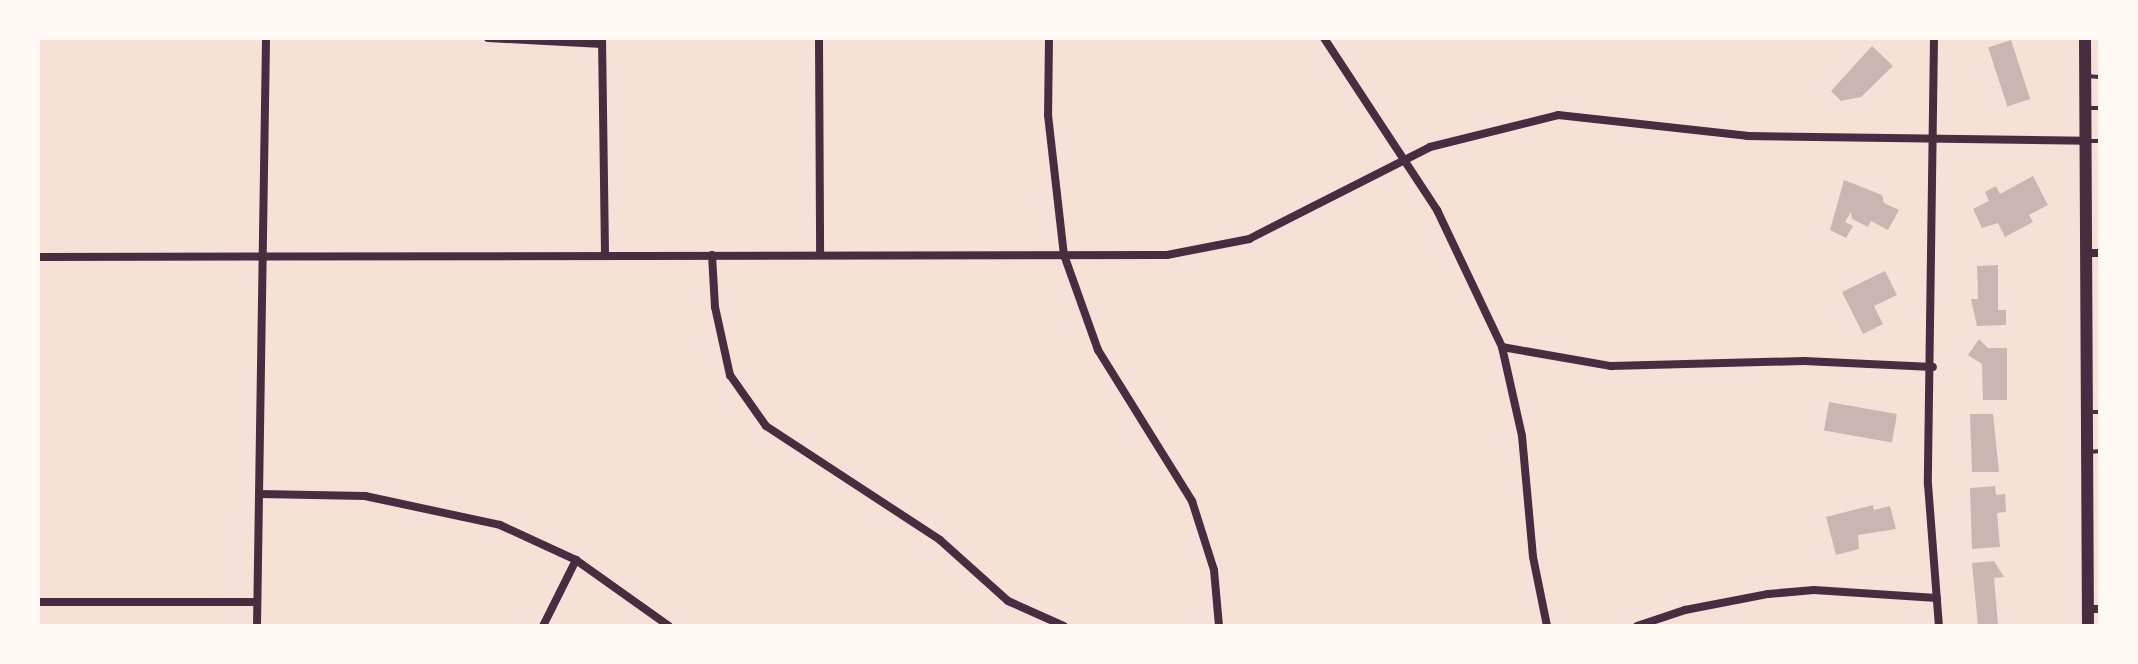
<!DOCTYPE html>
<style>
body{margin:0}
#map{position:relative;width:2138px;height:664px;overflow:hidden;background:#f7e1d7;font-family:Literata,serif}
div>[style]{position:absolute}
.building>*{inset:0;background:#ccb4b1;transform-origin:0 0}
.service>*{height:4px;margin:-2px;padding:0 2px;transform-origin:2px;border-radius:2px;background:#4a2c40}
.minor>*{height:8px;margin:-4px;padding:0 4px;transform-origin:4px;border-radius:4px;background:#4a2c40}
.secondary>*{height:12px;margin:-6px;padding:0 6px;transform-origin:6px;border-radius:6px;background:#4a2c40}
span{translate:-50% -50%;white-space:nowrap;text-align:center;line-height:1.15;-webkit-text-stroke:8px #fffaf5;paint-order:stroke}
.frame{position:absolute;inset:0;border:40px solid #fffaf5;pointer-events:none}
</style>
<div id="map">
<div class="building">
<div style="left:2011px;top:40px;width:62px;height:24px;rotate:72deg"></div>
<div style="clip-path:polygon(1872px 46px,1893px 66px,1861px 97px,1841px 101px,1831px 91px)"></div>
<div style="clip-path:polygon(2033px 176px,2048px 205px,2029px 215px,2033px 222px,2005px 237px,1998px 223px,1982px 228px,1973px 209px,1989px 201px,1985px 192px,1996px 186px,2000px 194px)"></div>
<div style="clip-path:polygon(1844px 180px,1882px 195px,1884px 203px,1899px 210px,1888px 230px,1871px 221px,1868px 227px,1852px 219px,1851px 212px,1845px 222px,1853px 226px,1846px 238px,1830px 230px)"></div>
<div style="clip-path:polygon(1998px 265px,1998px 310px,2006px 310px,2006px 325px,1977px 326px,1971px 299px,1978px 299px,1977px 266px)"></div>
<div style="clip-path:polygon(1885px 271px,1897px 295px,1874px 306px,1883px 324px,1863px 334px,1842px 292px)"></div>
<div style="clip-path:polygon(1979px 339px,1988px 348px,2007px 348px,2007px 400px,1983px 400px,1982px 364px,1968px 355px)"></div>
<div style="left:1829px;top:402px;width:69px;height:29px;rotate:10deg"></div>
<div style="clip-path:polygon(1970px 414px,1993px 414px,1999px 472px,1972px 472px)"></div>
<div style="clip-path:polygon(1995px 486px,1996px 495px,2005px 494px,2006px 512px,1997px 513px,2000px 547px,1972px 549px,1970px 488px)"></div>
<div style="clip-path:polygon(1873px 505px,1874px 510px,1890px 506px,1896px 529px,1858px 535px,1859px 549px,1836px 555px,1826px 517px)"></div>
<div style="clip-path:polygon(1994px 561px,2004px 577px,1994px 578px,1998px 624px,1978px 626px,1972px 563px)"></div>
</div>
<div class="service">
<div style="left:2086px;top:76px;width:14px;rotate:4deg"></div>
<div style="left:2086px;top:108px;width:14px"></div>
<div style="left:2087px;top:141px;width:13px"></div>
<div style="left:2090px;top:412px;width:10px"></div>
<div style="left:2090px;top:452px;width:10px;rotate:-6deg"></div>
</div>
<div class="minor">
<div style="left:488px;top:38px;width:114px;rotate:3deg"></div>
<div style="left:602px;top:38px;width:217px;rotate:89.2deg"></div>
<div style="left:819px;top:38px;width:217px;rotate:89.7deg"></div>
<div style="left:1049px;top:38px;width:77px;rotate:90.7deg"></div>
<div style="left:1048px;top:115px;width:141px;rotate:83.5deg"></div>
<div style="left:1064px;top:255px;width:101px;rotate:70.3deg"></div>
<div style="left:1098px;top:350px;width:178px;rotate:58.1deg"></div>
<div style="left:1192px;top:501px;width:72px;rotate:72.3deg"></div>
<div style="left:1214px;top:570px;width:56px;rotate:84.9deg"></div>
<div style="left:1324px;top:38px;width:206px;rotate:56.7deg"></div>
<div style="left:1437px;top:210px;width:152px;rotate:64.6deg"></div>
<div style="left:1502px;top:347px;width:91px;rotate:77.3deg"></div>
<div style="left:1522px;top:436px;width:121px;rotate:84.8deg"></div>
<div style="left:1533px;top:557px;width:70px;rotate:78.5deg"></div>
<div style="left:1934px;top:38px;width:446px;rotate:90.8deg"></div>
<div style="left:1928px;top:484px;width:142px;rotate:85.6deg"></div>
<div style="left:2086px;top:253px;width:14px"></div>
<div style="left:712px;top:255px;width:52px;rotate:86.7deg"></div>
<div style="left:715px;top:307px;width:70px;rotate:77.6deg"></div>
<div style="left:730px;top:375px;width:62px;rotate:54.8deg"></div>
<div style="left:766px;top:426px;width:208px;rotate:33.2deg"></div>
<div style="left:940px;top:540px;width:91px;rotate:41.9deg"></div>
<div style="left:1008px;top:601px;width:61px;rotate:24.1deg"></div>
<div style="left:38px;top:257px;width:1129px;rotate:-0.1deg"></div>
<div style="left:1167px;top:255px;width:84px;rotate:-11deg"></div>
<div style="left:1249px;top:239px;width:203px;rotate:-26.9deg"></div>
<div style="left:1430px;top:147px;width:132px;rotate:-14deg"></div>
<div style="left:1558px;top:115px;width:190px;rotate:6.3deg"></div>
<div style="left:1747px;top:136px;width:338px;rotate:0.8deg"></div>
<div style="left:1502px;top:347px;width:111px;rotate:9.9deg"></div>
<div style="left:1611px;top:366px;width:193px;rotate:-1.5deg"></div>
<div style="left:1804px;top:361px;width:129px;rotate:2.7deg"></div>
<div style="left:260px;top:494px;width:105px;rotate:1.1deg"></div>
<div style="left:365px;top:496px;width:138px;rotate:12.1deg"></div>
<div style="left:500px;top:525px;width:84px;rotate:24.7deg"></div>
<div style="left:576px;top:560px;width:114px;rotate:35.4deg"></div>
<div style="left:38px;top:602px;width:219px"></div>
<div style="left:2088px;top:609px;width:12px"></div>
<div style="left:257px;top:626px;width:588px;rotate:-89.12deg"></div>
<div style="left:543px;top:626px;width:74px;rotate:-63.4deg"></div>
<div style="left:1637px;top:626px;width:51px;rotate:-18.4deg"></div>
<div style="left:1685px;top:610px;width:85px;rotate:-10.9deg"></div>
<div style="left:1768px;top:594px;width:46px;rotate:-5deg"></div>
<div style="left:1814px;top:590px;width:123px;rotate:3.7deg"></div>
</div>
<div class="secondary">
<div style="left:2085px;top:38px;width:588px;rotate:89.71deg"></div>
</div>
<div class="frame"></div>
</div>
